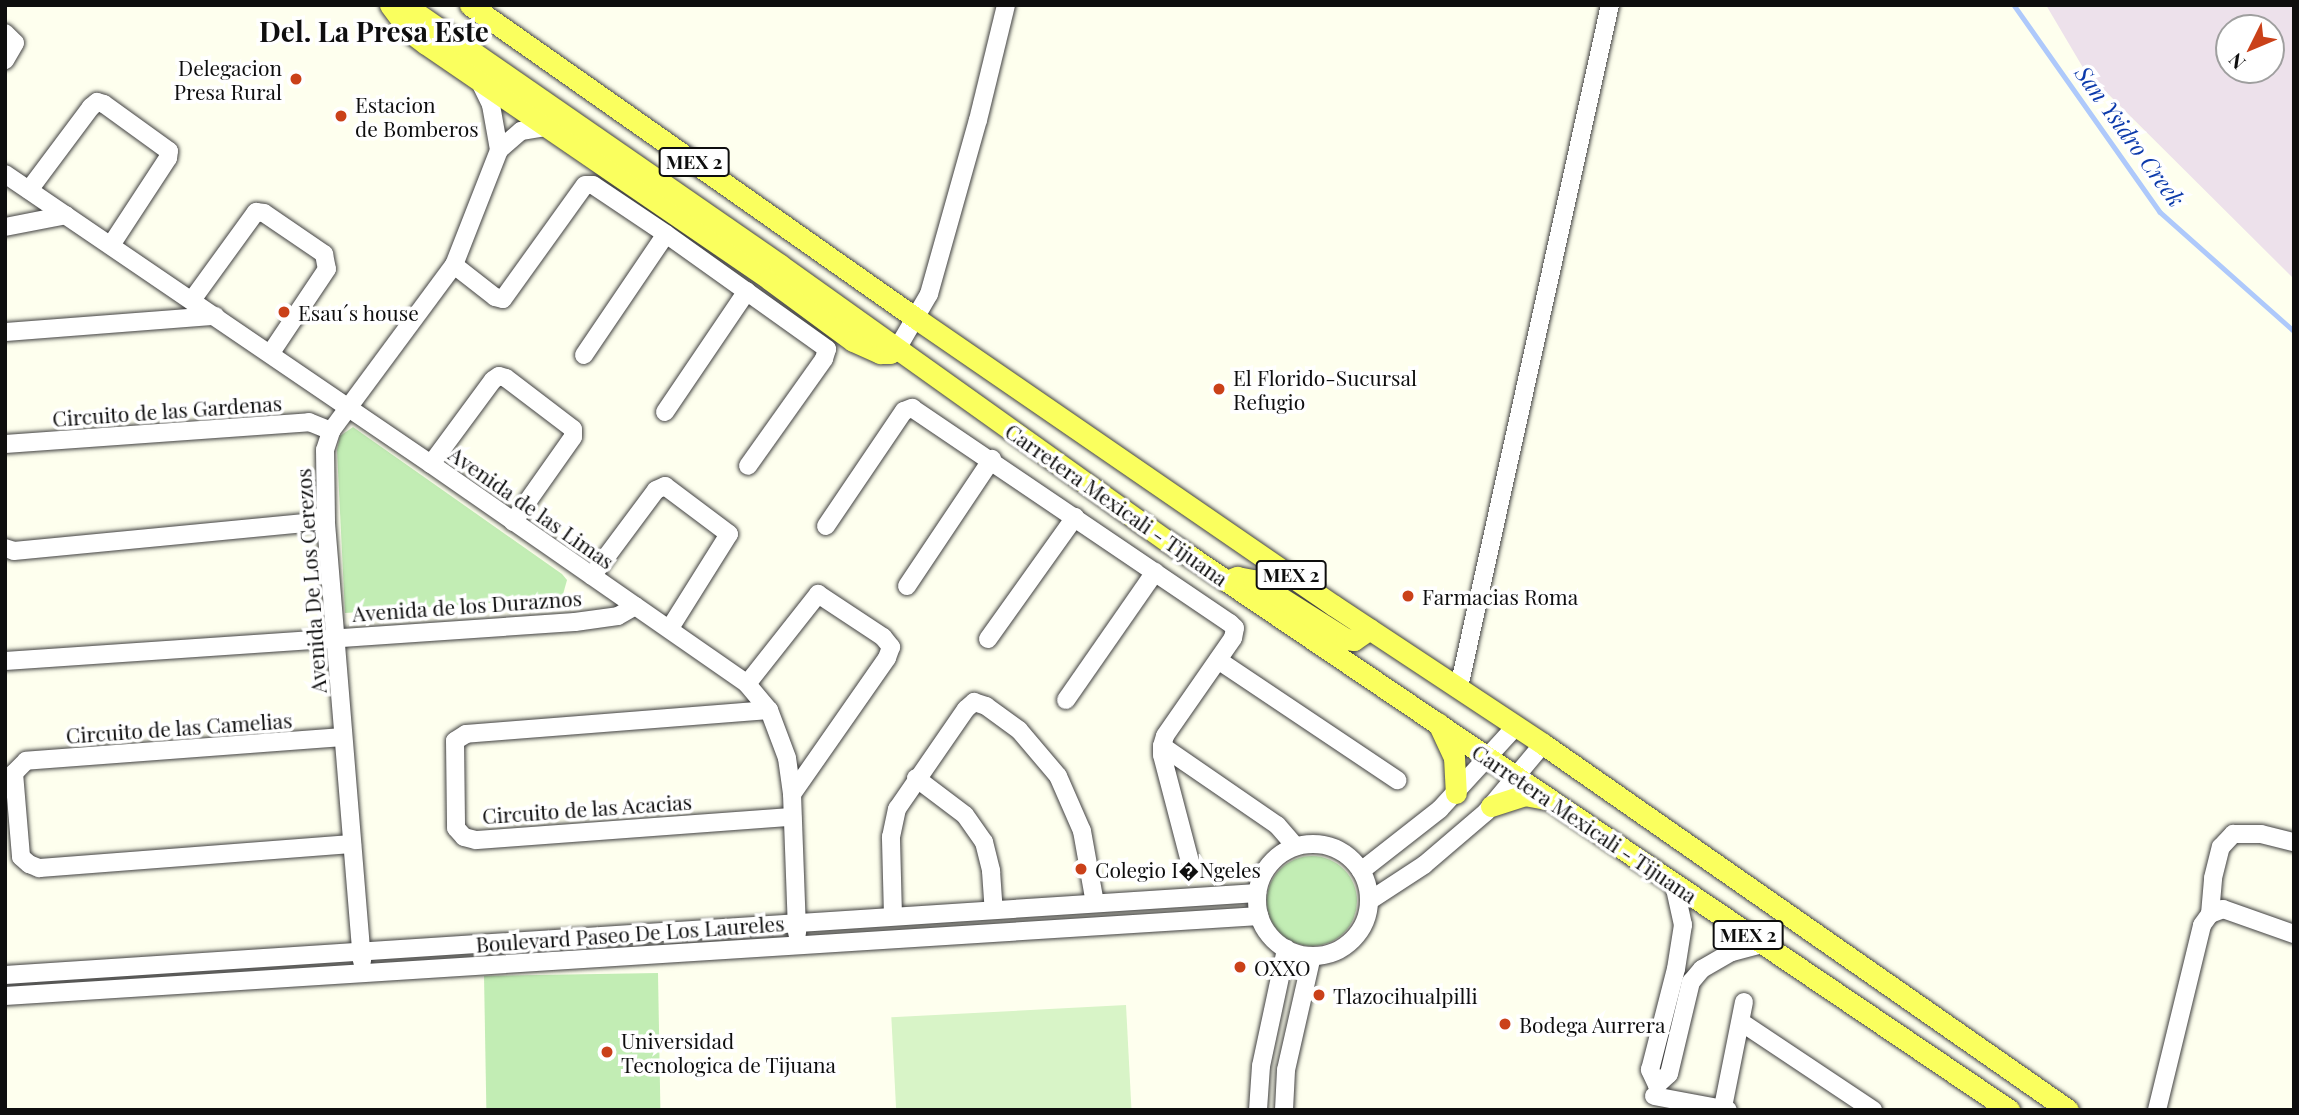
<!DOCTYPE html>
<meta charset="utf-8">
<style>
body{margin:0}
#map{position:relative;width:2299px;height:1115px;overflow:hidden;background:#feffee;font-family:"Playfair Display",serif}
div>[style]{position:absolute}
.industrial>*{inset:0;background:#ede1eb}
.green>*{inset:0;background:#c2edb4;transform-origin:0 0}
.round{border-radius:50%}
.pitch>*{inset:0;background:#d8f4c7;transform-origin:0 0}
.stream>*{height:4.5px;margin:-2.25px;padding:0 2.25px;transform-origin:2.25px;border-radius:2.25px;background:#aec9fb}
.roads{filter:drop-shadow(0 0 2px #414141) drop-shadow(0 0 2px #414141)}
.minor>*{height:18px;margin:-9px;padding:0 9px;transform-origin:9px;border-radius:9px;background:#fff}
.minor>.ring{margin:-9px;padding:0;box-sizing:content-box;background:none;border:18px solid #fff;border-radius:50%}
.major>*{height:21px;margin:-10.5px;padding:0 10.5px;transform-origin:10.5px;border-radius:10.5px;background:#faff5e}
.dots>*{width:19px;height:19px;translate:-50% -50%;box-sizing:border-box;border:4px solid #fff;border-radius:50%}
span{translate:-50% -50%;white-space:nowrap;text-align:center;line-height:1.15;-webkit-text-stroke:7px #fff;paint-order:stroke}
.shield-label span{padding:2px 5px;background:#fff;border:2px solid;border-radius:5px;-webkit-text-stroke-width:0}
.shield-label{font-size:19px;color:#0e0e0e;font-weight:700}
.poi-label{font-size:21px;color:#0e0e0e}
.right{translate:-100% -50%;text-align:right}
.left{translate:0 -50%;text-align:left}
.street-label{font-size:21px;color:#0e0e0e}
.water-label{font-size:23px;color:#0c3aab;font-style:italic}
.district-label{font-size:28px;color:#0e0e0e;font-weight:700}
.frame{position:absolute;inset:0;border:7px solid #0e0e0e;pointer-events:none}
.north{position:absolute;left:2215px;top:14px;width:70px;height:70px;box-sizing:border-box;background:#fff;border:2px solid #9f9f9f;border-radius:50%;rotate:227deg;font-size:19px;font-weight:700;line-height:28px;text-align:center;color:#0e0e0e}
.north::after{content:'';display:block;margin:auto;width:24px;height:32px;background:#ca4119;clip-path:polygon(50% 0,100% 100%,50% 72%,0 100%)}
</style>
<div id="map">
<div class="industrial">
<div style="clip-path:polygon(evenodd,2046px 5px,2294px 5px,2294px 279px,2085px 71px,2046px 5px,2229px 28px,2271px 28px,2271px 70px,2229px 70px,2229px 28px)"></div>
</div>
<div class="green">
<div style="clip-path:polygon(353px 427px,562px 574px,567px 580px,562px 598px,345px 613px,337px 450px,340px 436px)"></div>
<div class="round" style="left:1267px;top:856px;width:90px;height:90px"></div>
<div style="left:658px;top:973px;width:137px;height:174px;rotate:89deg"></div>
</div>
<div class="pitch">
<div style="left:1126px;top:1005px;width:105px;height:235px;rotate:87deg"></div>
</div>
<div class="stream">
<div style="left:2014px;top:5px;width:253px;rotate:54.8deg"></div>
<div style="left:2160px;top:212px;width:179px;rotate:41.6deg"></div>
</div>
<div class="roads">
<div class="minor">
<div style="left:5px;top:33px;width:14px;rotate:45deg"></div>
<div style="left:15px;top:43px;width:20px;rotate:120deg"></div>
<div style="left:480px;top:82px;width:25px;rotate:64deg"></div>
<div style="left:491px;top:105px;width:46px;rotate:79.9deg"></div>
<div style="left:5px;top:174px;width:515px;rotate:34.25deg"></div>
<div style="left:431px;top:464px;width:385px;rotate:34.8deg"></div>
<div style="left:747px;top:684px;width:34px;rotate:50deg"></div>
<div style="left:769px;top:710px;width:51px;rotate:69.4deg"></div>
<div style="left:787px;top:758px;width:36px;rotate:82deg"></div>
<div style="left:792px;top:794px;width:139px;rotate:87.9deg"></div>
<div style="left:29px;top:190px;width:104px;rotate:-53.2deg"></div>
<div style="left:91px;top:107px;width:8px;rotate:-40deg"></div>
<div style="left:97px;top:102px;width:7px;rotate:16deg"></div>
<div style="left:104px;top:104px;width:80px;rotate:35.9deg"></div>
<div style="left:169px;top:151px;width:7px;rotate:98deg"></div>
<div style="left:168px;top:158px;width:104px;rotate:123.2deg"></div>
<div style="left:5px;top:227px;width:62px;rotate:-11.1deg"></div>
<div style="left:454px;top:265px;width:52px;rotate:38deg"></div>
<div style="left:495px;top:297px;width:8px;rotate:14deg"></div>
<div style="left:503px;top:299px;width:140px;rotate:-54.3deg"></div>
<div style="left:585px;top:185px;width:8px"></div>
<div style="left:593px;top:185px;width:88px;rotate:33.9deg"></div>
<div style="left:666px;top:234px;width:198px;rotate:35.5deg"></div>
<div style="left:827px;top:349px;width:10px;rotate:107deg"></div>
<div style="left:824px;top:359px;width:131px;rotate:125.4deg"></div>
<div style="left:192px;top:300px;width:109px;rotate:-54deg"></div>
<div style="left:256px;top:212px;width:8px;rotate:7deg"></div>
<div style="left:264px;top:213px;width:73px;rotate:34.3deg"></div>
<div style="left:324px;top:254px;width:15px;rotate:79deg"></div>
<div style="left:327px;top:269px;width:102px;rotate:123.8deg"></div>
<div style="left:5px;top:332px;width:211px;rotate:-4.4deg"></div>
<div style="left:897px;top:349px;width:64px;rotate:-59.8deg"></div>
<div style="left:929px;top:294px;width:181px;rotate:-74.3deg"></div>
<div style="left:978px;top:120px;width:118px;rotate:-76.3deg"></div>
<div style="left:584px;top:355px;width:146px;rotate:-55.9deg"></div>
<div style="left:665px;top:412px;width:146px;rotate:-55.9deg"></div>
<div style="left:5px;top:444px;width:305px;rotate:-4.1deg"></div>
<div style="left:309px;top:422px;width:24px;rotate:22deg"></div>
<div style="left:431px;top:464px;width:104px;rotate:-53.6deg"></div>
<div style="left:493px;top:380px;width:7px;rotate:-34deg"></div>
<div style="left:499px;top:376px;width:7px;rotate:16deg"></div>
<div style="left:506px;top:378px;width:84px;rotate:37.3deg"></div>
<div style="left:573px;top:429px;width:8px;rotate:90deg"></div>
<div style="left:573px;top:437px;width:104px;rotate:125.2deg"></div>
<div style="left:826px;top:526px;width:139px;rotate:-55.9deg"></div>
<div style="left:904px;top:411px;width:9px;rotate:-21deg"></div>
<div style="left:912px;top:408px;width:384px;rotate:34.1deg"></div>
<div style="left:1230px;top:623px;width:7px;rotate:45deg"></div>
<div style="left:1235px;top:628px;width:10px;rotate:101deg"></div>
<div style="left:1233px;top:638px;width:119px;rotate:124.8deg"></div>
<div style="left:1165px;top:736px;width:10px;rotate:107deg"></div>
<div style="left:1162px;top:746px;width:9px;rotate:90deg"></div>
<div style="left:1162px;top:755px;width:111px;rotate:75.3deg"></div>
<div style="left:5px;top:548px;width:9px;rotate:18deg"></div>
<div style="left:14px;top:551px;width:313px;rotate:-5.5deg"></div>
<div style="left:592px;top:576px;width:107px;rotate:-53.3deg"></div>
<div style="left:656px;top:490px;width:10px;rotate:-24deg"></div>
<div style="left:665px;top:486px;width:80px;rotate:36.9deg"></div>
<div style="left:729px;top:534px;width:111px;rotate:122.1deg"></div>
<div style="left:907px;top:586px;width:153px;rotate:-56.2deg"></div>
<div style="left:988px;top:639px;width:150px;rotate:-54.5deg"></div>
<div style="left:1218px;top:660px;width:216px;rotate:33.8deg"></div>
<div style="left:5px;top:661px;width:571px;rotate:-3.91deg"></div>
<div style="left:575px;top:622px;width:43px;rotate:-7.9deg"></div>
<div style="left:618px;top:616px;width:20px;rotate:-30deg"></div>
<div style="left:747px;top:684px;width:115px;rotate:-51.7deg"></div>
<div style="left:818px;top:594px;width:78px;rotate:33.5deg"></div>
<div style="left:883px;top:637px;width:13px;rotate:51deg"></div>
<div style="left:891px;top:647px;width:12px;rotate:110deg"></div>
<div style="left:887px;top:658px;width:166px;rotate:124.9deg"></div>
<div style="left:1459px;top:687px;width:699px;rotate:-77.52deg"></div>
<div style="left:1066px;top:700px;width:156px;rotate:-55.2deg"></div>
<div style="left:769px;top:710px;width:304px;rotate:175.5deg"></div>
<div style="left:466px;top:734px;width:13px;rotate:148deg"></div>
<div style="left:455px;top:741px;width:87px;rotate:89.3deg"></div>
<div style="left:456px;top:828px;width:12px;rotate:48deg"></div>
<div style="left:464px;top:837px;width:12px;rotate:14deg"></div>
<div style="left:476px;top:840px;width:317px;rotate:-4.2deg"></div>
<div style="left:343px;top:737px;width:318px;rotate:175.7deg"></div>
<div style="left:26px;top:761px;width:17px;rotate:135deg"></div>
<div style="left:14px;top:773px;width:84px;rotate:85.2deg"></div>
<div style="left:21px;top:857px;width:11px;rotate:41deg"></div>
<div style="left:29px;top:864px;width:11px;rotate:22deg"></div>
<div style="left:39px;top:868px;width:314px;rotate:-4.4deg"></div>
<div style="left:1162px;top:746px;width:140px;rotate:34.5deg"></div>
<div style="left:1277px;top:825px;width:28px;rotate:49deg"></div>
<div style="left:916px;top:778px;width:61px;rotate:37.1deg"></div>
<div style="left:965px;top:815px;width:33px;rotate:55deg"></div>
<div style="left:984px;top:842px;width:30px;rotate:76deg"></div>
<div style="left:991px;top:871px;width:39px;rotate:86deg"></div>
<div class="ring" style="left:1257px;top:844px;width:94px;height:94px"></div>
<div style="left:1361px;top:871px;width:100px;rotate:-38.1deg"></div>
<div style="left:1440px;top:809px;width:113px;rotate:-47.5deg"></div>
<div style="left:1369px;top:901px;width:66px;rotate:-33.2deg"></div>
<div style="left:1424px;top:865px;width:82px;rotate:-40.5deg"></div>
<div style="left:1486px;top:812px;width:89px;rotate:-50deg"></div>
<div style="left:2210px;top:914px;width:14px;rotate:-21deg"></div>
<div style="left:2223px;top:909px;width:75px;rotate:19.4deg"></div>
<div style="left:893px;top:916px;width:79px;rotate:-91.5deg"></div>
<div style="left:891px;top:837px;width:29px;rotate:-78deg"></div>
<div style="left:897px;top:809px;width:121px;rotate:-55.4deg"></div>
<div style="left:966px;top:709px;width:11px;rotate:-41deg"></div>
<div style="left:974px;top:702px;width:13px;rotate:18deg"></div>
<div style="left:986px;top:706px;width:41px;rotate:36deg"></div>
<div style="left:1019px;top:730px;width:60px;rotate:49.7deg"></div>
<div style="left:1058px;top:776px;width:60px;rotate:66.4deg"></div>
<div style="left:1082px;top:831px;width:73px;rotate:79.8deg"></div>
<div style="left:362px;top:961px;width:441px;rotate:-94.7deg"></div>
<div style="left:326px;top:521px;width:71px;rotate:-90.8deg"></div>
<div style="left:325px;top:450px;width:20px;rotate:-72deg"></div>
<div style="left:331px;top:431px;width:207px;rotate:-53.5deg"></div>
<div style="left:454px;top:265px;width:123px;rotate:-68.6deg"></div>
<div style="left:499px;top:150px;width:29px;rotate:-41deg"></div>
<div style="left:521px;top:131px;width:26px;rotate:-9deg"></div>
<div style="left:5px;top:975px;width:1255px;rotate:-3.75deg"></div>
<div style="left:5px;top:996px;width:1257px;rotate:-3.65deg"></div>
<div style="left:1741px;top:1022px;width:159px;rotate:33.7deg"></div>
<div style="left:1657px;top:1085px;width:17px;rotate:-115deg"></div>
<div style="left:1650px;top:1070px;width:104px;rotate:-75.6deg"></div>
<div style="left:1676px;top:969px;width:45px;rotate:-81deg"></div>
<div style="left:1683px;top:925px;width:42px;rotate:-102.4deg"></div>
<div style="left:1657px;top:1085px;width:16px;rotate:-43deg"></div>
<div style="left:1669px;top:1074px;width:95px;rotate:-76.6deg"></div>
<div style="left:1691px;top:982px;width:17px;rotate:-50deg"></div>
<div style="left:1702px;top:969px;width:34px;rotate:-30deg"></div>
<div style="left:1732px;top:952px;width:31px;rotate:-15deg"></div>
<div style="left:1654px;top:1096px;width:75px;rotate:10.7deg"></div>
<div style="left:1723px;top:1107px;width:107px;rotate:-78.7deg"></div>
<div style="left:1258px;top:1110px;width:44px;rotate:-86.1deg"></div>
<div style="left:1261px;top:1066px;width:120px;rotate:-77.9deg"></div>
<div style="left:1284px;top:1110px;width:40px;rotate:-87.1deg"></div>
<div style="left:1286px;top:1070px;width:117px;rotate:-77.2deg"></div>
<div style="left:2157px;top:1110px;width:190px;rotate:-76.3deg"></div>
<div style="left:2202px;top:925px;width:14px;rotate:-54deg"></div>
<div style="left:2210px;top:914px;width:36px;rotate:-85deg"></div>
<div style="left:2213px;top:878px;width:32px;rotate:-76deg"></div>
<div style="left:2221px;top:847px;width:18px;rotate:-47deg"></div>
<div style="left:2233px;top:834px;width:28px"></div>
<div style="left:2261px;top:834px;width:34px;rotate:14deg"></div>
</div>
<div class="major">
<div style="left:390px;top:5px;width:34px;rotate:53deg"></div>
<div style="left:410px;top:32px;width:20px;rotate:37deg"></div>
<div style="left:426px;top:44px;width:416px;rotate:34.4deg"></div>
<div style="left:769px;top:279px;width:104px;rotate:36.4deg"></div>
<div style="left:853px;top:341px;width:30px;rotate:24deg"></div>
<div style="left:880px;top:353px;width:10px"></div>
<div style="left:890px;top:353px;width:8px;rotate:-30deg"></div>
<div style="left:405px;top:5px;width:456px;rotate:34.7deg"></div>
<div style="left:780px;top:265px;width:474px;rotate:35.5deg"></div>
<div style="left:1166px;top:540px;width:1018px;rotate:34.06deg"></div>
<div style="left:470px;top:5px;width:546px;rotate:35.09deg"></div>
<div style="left:917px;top:319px;width:505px;rotate:34.51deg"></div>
<div style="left:1333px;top:605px;width:252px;rotate:33.5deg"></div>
<div style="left:1543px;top:744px;width:640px;rotate:34.88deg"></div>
<div style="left:1226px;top:581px;width:12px;rotate:-20deg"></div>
<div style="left:1237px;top:577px;width:16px;rotate:11deg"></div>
<div style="left:1253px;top:580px;width:110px;rotate:32.4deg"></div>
<div style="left:1346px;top:639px;width:8px;rotate:7deg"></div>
<div style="left:1354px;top:640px;width:19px;rotate:-35deg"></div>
<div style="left:1438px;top:723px;width:38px;rotate:65deg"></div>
<div style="left:1454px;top:757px;width:36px;rotate:87deg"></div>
<div style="left:1491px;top:806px;width:35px;rotate:-18deg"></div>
<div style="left:1524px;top:795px;width:22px;rotate:10deg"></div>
</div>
</div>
<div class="dots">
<div style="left:296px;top:79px;background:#ca4119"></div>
<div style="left:341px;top:116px;background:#ca4119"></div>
<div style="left:284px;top:312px;background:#ca4119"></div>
<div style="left:1219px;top:389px;background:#ca4119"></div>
<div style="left:1408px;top:596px;background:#ca4119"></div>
<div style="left:1081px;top:869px;background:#ca4119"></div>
<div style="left:1240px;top:967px;background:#ca4119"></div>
<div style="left:1319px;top:995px;background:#ca4119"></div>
<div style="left:1505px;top:1024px;background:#ca4119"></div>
<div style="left:607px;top:1052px;background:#ca4119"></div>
</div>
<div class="shield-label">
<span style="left:694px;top:162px">MEX 2</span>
<span style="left:1291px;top:575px">MEX 2</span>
<span style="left:1748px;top:935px">MEX 2</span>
</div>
<div class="poi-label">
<span class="right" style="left:282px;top:79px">Delegacion<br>Presa Rural</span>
<span class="left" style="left:355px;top:116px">Estacion<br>de Bomberos</span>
<span class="left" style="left:298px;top:312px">Esau´s house</span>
<span class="left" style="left:1233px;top:389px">El Florido-Sucursal<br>Refugio</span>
<span class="left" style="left:1422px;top:596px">Farmacias Roma</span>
<span class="left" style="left:1095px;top:869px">Colegio I�Ngeles</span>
<span class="left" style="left:1254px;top:967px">OXXO</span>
<span class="left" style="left:1333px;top:995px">Tlazocihualpilli</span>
<span class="left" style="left:1519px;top:1024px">Bodega Aurrera</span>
<span class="left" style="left:621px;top:1052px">Universidad<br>Tecnologica de Tijuana</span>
</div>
<div class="street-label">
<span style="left:167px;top:410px;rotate:-4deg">Circuito de las Gardenas</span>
<span style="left:1117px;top:504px;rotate:35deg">Carretera Mexicali - Tijuana</span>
<span style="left:532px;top:507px;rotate:35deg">Avenida de las Limas</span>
<span style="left:310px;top:581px;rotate:-94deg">Avenida De Los Cerezos</span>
<span style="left:467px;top:605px;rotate:-4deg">Avenida de los Duraznos</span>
<span style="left:179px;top:727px;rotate:-4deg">Circuito de las Camelias</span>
<span style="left:587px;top:808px;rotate:-4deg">Circuito de las Acacias</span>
<span style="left:1585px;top:823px;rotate:34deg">Carretera Mexicali - Tijuana</span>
<span style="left:630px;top:933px;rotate:-4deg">Boulevard Paseo De Los Laureles</span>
</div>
<div class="water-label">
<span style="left:2130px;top:136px;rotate:54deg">San Ysidro Creek</span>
</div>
<div class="district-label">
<span style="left:374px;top:31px">Del. La Presa Este</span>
</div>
<div class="frame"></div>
<div class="north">N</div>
</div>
